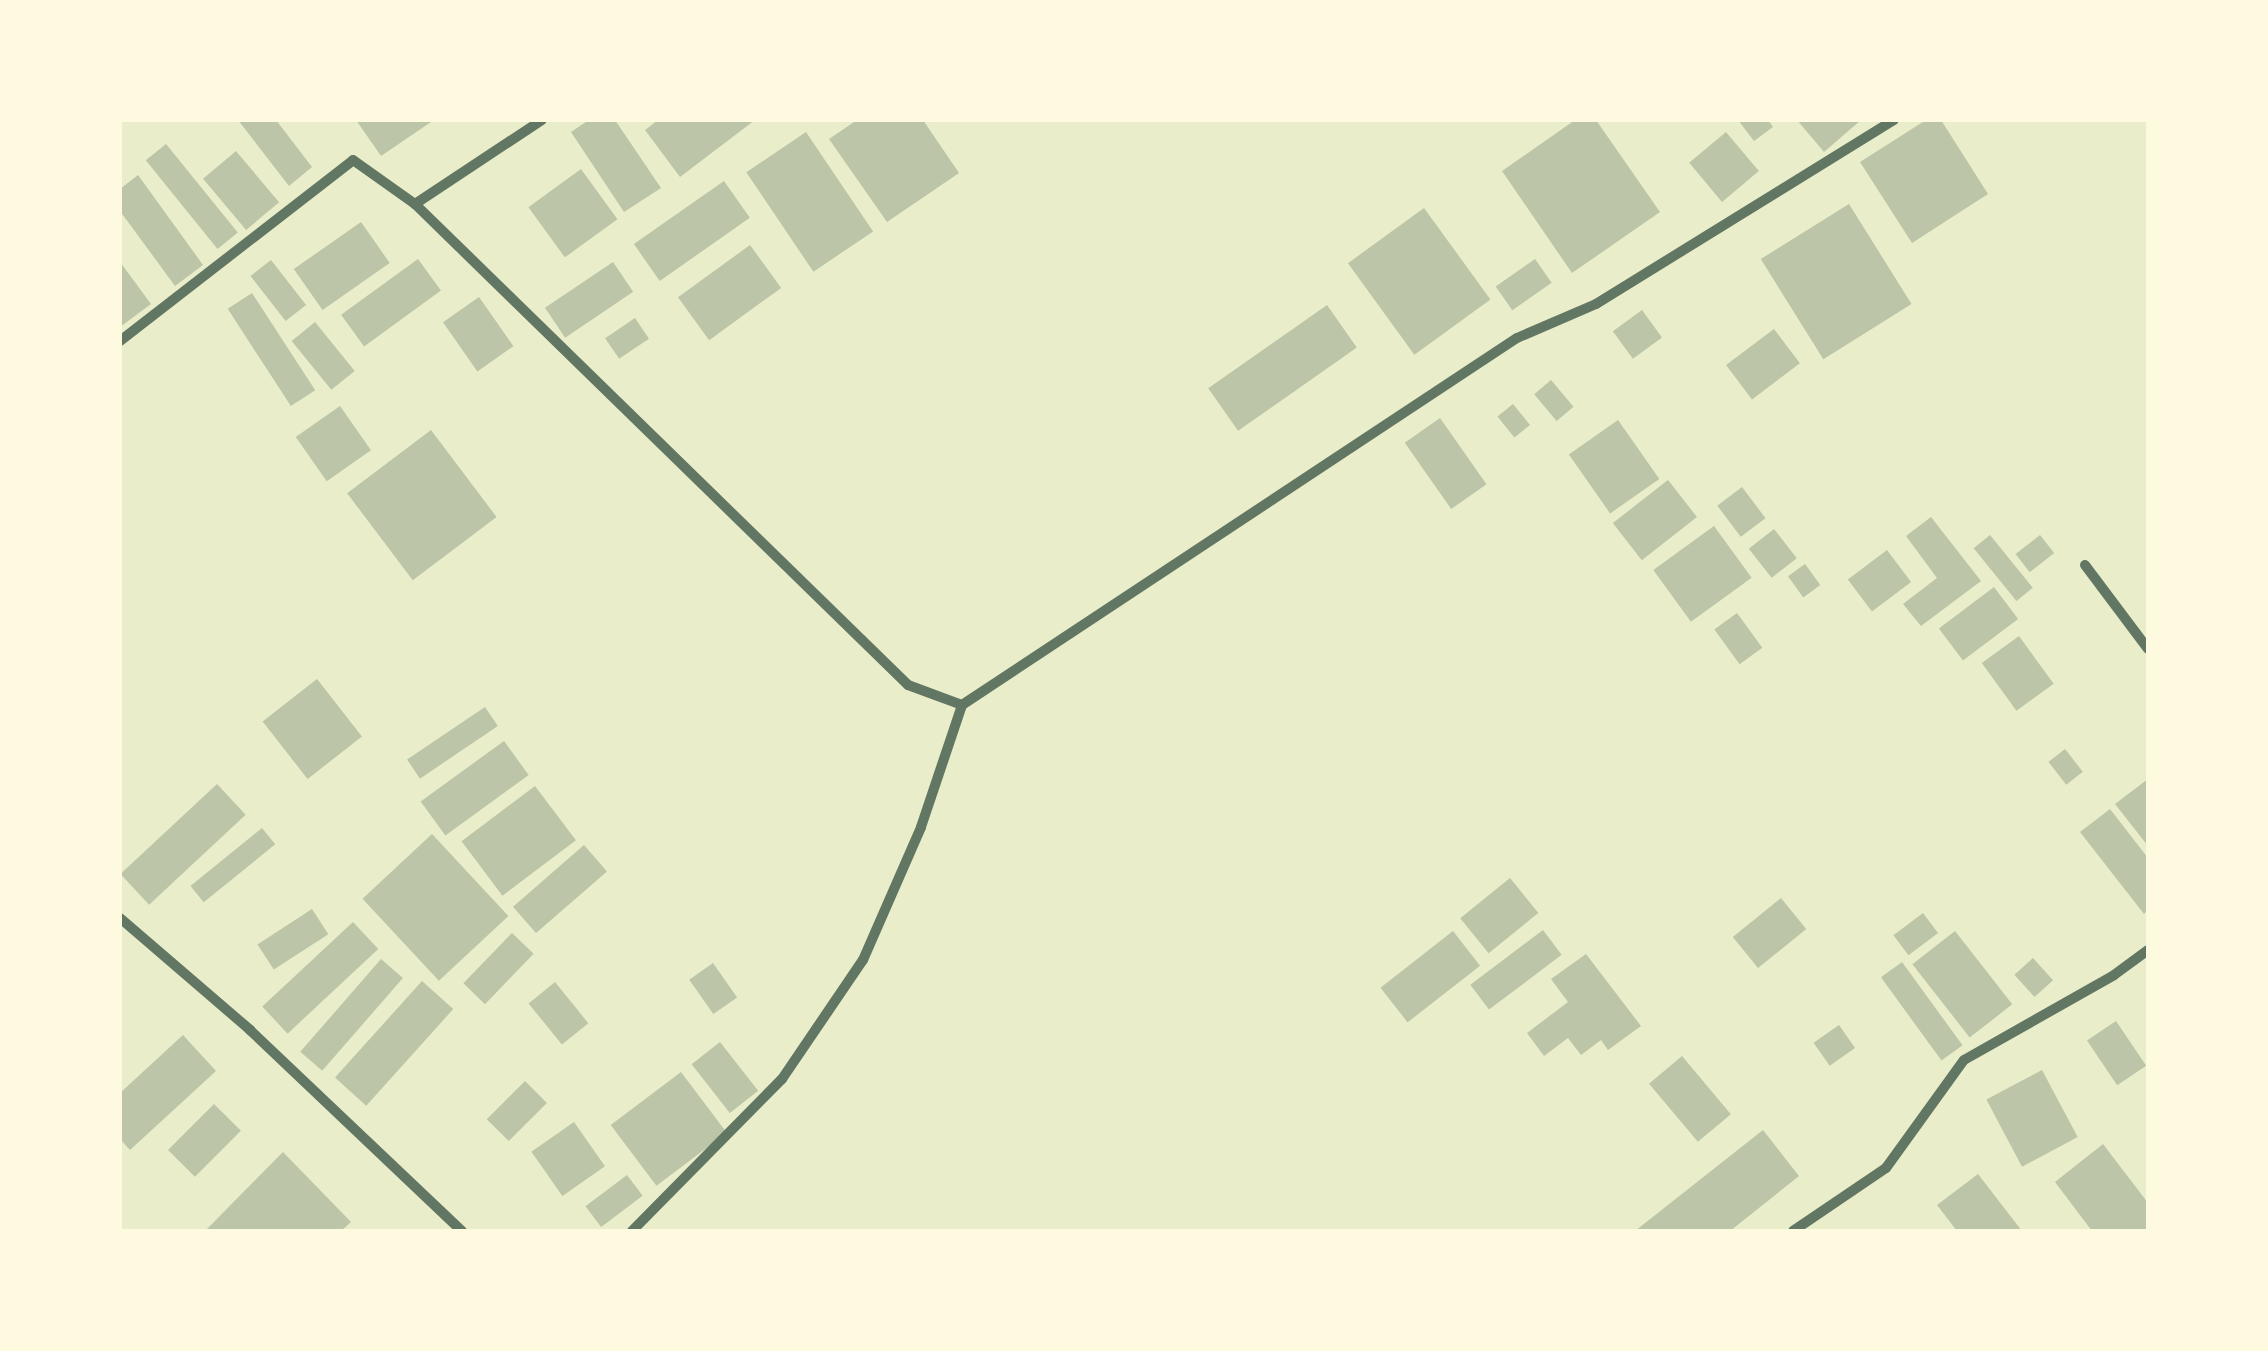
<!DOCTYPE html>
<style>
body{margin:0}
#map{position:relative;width:2268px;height:1351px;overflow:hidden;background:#e9edc9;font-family:"Asap Condensed",sans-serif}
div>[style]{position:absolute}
.building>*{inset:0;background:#bcc5a7;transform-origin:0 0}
.minor>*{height:10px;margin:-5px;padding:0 5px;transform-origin:5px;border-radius:5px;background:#617663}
span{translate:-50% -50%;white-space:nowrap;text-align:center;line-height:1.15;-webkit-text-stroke:10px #fefae0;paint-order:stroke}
.frame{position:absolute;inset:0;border:122px solid #fefae0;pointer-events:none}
</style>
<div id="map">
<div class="building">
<div style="clip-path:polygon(238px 120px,276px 120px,312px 167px,289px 186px)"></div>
<div style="clip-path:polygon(356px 120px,434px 120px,381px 156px)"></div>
<div style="clip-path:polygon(589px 120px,615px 120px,661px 188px,624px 212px,571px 132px)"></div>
<div style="clip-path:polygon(658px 120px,755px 120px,680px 177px,645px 130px)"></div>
<div style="clip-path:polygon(857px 120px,923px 120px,959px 173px,887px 222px,829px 139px)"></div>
<div style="clip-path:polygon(1575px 120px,1596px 120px,1660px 212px,1572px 273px,1502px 171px)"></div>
<div style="clip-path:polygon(1738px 120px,1768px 120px,1773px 127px,1754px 141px)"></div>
<div style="clip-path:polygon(1797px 120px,1861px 120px,1824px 152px)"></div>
<div style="clip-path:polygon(1926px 120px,1941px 120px,1988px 194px,1912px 243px,1860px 162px)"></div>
<div style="left:806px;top:132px;width:120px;height:72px;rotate:56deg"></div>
<div style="left:1726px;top:132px;width:51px;height:48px;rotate:50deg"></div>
<div style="left:166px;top:144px;width:114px;height:26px;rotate:51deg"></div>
<div style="left:236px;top:151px;width:67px;height:43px;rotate:50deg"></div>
<div style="left:581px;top:169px;width:62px;height:65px;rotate:54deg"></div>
<div style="clip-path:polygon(138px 175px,203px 265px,175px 286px,120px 211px,120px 189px)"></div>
<div style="left:724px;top:181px;width:45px;height:110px;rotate:55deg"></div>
<div style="left:1849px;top:204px;width:118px;height:104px;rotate:58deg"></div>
<div style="left:1424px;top:208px;width:113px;height:94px;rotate:54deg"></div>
<div style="left:361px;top:222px;width:50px;height:82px;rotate:55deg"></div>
<div style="left:750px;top:245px;width:53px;height:89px;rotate:54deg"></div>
<div style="left:418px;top:259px;width:39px;height:95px;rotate:54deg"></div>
<div style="left:1535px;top:259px;width:29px;height:48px;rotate:55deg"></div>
<div style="left:271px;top:260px;width:57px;height:26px;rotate:52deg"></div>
<div style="clip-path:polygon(120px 262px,151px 304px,120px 327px)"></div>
<div style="left:613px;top:262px;width:36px;height:82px;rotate:56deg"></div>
<div style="left:252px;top:293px;width:116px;height:29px;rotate:57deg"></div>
<div style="left:479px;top:297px;width:60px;height:44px;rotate:55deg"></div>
<div style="left:1327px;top:305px;width:52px;height:145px;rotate:55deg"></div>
<div style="left:1642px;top:310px;width:34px;height:36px;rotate:54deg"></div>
<div style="left:635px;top:318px;width:25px;height:36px;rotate:56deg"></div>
<div style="left:315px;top:322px;width:63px;height:30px;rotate:51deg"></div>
<div style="left:1774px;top:329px;width:43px;height:60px;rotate:53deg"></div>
<div style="left:1551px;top:380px;width:35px;height:22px;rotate:50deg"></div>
<div style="left:1513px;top:404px;width:27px;height:20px;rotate:51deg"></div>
<div style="left:340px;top:406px;width:54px;height:54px;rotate:55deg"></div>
<div style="left:1440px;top:418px;width:81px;height:43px;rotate:55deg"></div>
<div style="left:1618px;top:420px;width:72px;height:60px;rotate:55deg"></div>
<div style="left:431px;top:430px;width:109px;height:105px;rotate:53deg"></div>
<div style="left:1668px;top:480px;width:47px;height:70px;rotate:52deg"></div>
<div style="left:1742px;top:487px;width:39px;height:31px;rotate:53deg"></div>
<div style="clip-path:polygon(1931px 517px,1981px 581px,1921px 626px,1903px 604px,1937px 578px,1906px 536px)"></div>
<div style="left:1714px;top:526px;width:64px;height:75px;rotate:54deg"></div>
<div style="left:1774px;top:529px;width:37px;height:32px;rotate:52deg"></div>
<div style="left:1990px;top:535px;width:68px;height:21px;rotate:51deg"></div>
<div style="left:2040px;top:535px;width:23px;height:31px;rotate:52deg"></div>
<div style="left:1887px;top:550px;width:40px;height:49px;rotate:53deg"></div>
<div style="left:1805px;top:564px;width:26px;height:21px;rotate:54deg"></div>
<div style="left:1994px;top:587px;width:40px;height:69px;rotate:53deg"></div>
<div style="left:1737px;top:613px;width:43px;height:28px;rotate:54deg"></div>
<div style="left:2019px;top:636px;width:59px;height:46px;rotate:54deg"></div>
<div style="left:317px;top:679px;width:73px;height:69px;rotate:52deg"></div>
<div style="left:485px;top:707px;width:23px;height:94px;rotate:56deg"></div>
<div style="left:504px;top:741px;width:42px;height:103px;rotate:54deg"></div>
<div style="left:2065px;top:749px;width:29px;height:21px;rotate:52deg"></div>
<div style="clip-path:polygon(2148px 779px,2148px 846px,2115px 804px)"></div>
<div style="left:217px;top:784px;width:42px;height:132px;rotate:47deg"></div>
<div style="left:535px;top:786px;width:68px;height:92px;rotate:53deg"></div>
<div style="clip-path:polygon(2110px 809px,2148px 858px,2148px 910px,2144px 914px,2080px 832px)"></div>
<div style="left:262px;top:828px;width:21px;height:92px;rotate:51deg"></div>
<div style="left:432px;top:834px;width:112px;height:95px;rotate:47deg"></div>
<div style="left:584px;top:845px;width:35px;height:94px;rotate:49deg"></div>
<div style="left:1510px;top:878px;width:45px;height:64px;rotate:51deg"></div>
<div style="left:1781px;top:898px;width:40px;height:62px;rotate:51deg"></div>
<div style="left:312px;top:909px;width:30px;height:65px;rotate:57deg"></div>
<div style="left:1923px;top:913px;width:25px;height:37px;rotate:53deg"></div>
<div style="left:353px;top:922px;width:37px;height:124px;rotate:47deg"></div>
<div style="left:1543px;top:930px;width:31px;height:91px;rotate:53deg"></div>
<div style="left:1453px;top:931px;width:44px;height:92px;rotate:52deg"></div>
<div style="left:1955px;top:931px;width:93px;height:54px;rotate:52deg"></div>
<div style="left:512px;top:933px;width:30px;height:70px;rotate:44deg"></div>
<div style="clip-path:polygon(1586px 954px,1641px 1026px,1608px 1050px,1601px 1040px,1581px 1055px,1568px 1038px,1544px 1056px,1527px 1033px,1568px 1002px,1551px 979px)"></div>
<div style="left:2033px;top:958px;width:30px;height:25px;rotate:48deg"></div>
<div style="left:381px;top:959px;width:29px;height:123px;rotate:41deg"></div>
<div style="left:1902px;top:962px;width:103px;height:26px;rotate:54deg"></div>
<div style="left:713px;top:963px;width:42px;height:29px;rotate:55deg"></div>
<div style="left:422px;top:981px;width:42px;height:130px;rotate:42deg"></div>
<div style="left:555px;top:982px;width:53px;height:34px;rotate:51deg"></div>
<div style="left:2116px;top:1021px;width:54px;height:35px;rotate:56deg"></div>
<div style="left:1839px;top:1025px;width:28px;height:31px;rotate:55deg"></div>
<div style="clip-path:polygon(183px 1035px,216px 1071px,130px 1150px,120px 1139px,120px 1093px)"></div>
<div style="left:720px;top:1042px;width:62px;height:36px;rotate:52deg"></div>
<div style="left:1682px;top:1056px;width:76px;height:43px;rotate:50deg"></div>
<div style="left:2042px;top:1070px;width:76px;height:63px;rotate:62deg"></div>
<div style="left:681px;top:1072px;width:76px;height:88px;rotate:53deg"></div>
<div style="left:525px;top:1081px;width:31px;height:54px;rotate:45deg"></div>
<div style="left:214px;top:1104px;width:38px;height:65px;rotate:45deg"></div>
<div style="left:574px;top:1122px;width:54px;height:52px;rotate:55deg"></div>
<div style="clip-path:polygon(1763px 1130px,1799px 1176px,1730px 1231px,1635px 1231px)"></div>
<div style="clip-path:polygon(2103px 1144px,2148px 1203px,2148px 1231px,2092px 1231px,2055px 1182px)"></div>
<div style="clip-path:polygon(283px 1152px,351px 1222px,341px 1231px,205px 1231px)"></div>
<div style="clip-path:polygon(1978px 1174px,2022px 1231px,1957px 1231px,1937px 1205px)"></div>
<div style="left:627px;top:1175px;width:26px;height:52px;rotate:53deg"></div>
</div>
<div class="minor">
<div style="left:415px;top:204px;width:152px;rotate:-33.5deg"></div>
<div style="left:120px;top:341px;width:295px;rotate:-37.8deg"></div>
<div style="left:353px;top:160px;width:76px;rotate:35.4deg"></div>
<div style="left:415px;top:204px;width:689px;rotate:44.29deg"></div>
<div style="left:908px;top:685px;width:58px;rotate:20.3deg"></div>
<div style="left:962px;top:705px;width:665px;rotate:-33.48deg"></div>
<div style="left:1517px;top:338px;width:86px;rotate:-23.3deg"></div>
<div style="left:1596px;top:304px;width:350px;rotate:-31.7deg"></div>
<div style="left:2085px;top:565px;width:105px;rotate:53.1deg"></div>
<div style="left:120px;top:918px;width:172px;rotate:40.7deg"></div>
<div style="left:250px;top:1030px;width:292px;rotate:43.5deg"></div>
<div style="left:632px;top:1231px;width:214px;rotate:-45.4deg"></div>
<div style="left:782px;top:1079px;width:144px;rotate:-55.8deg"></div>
<div style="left:863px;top:960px;width:145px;rotate:-66.4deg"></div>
<div style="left:921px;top:827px;width:129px;rotate:-71.4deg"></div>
<div style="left:1793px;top:1231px;width:112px;rotate:-34.1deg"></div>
<div style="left:1886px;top:1168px;width:133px;rotate:-54.2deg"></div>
<div style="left:1964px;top:1060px;width:172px;rotate:-29.5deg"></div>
<div style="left:2114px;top:975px;width:42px;rotate:-36.3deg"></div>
</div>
<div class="frame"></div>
</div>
